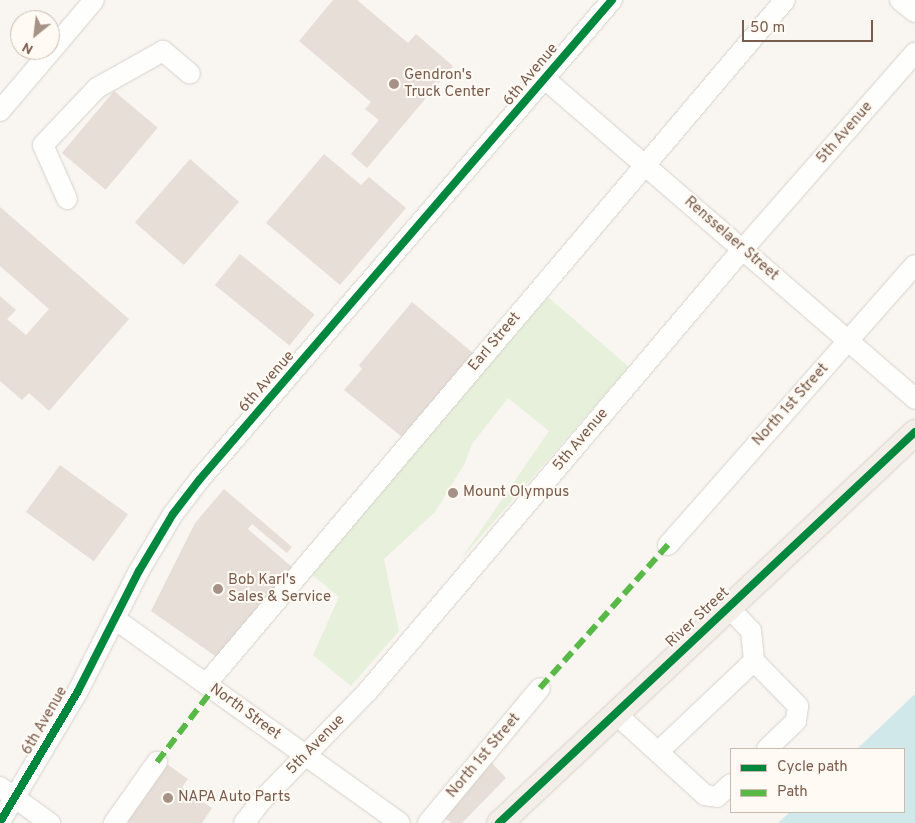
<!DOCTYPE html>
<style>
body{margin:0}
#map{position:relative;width:915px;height:823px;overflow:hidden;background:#f9f5f0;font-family:Overpass,sans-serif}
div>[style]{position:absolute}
.green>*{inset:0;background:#e7f0db}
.water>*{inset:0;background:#d0e8ea}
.building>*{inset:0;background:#e6ded7;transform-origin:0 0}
.roads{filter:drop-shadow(0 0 1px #d7d1cb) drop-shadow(0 0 1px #d7d1cb)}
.minor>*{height:20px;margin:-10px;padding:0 10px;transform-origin:10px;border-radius:10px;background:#fefefd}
.major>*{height:25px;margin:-12.5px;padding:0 12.5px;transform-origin:12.5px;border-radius:12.5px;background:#f3eee8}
.quiet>*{height:6px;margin-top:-3px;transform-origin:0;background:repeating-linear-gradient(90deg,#58b947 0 12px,transparent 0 18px)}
.cycleway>*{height:8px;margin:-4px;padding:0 4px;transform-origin:4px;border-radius:4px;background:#00873e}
.dots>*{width:14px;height:14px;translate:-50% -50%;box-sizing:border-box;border:2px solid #fffaf3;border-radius:50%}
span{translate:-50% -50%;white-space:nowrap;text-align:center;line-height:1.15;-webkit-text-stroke:4px #fffaf3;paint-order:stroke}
.poi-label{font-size:15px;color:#7a5c4d}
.left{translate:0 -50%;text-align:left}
.street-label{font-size:15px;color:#7a5c4d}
.legend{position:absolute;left:730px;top:748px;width:175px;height:65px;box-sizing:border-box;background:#fffaf3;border:1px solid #cabbb1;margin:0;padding:6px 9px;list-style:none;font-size:15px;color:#7a5c4d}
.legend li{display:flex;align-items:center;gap:10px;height:25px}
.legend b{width:25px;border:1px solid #cabbb1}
.north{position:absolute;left:10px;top:10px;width:50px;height:50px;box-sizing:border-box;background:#fffaf3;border:1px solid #cabbb1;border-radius:50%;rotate:209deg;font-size:14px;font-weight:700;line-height:20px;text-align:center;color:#7a5c4d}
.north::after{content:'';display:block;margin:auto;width:18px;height:22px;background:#a69286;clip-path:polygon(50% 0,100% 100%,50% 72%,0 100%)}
.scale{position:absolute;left:742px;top:20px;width:131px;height:22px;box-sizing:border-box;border:2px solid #7a5c4d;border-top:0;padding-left:6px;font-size:15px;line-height:18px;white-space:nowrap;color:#7a5c4d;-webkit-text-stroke:4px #fffaf3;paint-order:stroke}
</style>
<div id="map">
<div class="green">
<div style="clip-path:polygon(548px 297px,629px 367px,461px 559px,549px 431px,508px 398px,472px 444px,465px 463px,435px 512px,384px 559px,399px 631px,351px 686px,313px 655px,339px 597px,309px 572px)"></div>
</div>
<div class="water">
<div style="clip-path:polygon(915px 694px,915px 823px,778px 823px,790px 812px,904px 812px,904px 749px,857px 749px)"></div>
</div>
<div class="building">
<div style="clip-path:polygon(333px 0,357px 0,408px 43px,416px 34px,453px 66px,367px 168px,351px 154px,379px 120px,365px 109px,371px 102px,299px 41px)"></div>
<div style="left:114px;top:91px;width:57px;height:81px;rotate:40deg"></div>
<div style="clip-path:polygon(324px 154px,361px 185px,369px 177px,406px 208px,340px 285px,266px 223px)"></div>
<div style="left:190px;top:159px;width:65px;height:84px;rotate:41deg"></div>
<div style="clip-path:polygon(0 207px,129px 319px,49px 411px,29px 393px,22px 400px,0 381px,0 296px,16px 310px,7px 319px,26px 335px,49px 309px,0 266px)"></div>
<div style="left:240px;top:254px;width:96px;height:40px;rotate:39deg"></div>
<div style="clip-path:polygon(412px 302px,473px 353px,402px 437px,344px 390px,362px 369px,359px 365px)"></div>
<div style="left:60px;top:465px;width:84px;height:58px;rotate:36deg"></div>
<div style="clip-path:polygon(224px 489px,292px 547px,287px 553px,252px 524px,248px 529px,293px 568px,218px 658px,151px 611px,195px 523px)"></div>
<div style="clip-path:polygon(489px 760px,506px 778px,462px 823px,451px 823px,441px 815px)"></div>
<div style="clip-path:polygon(164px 762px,188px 779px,182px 787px,212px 808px,202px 823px,130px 823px,124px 819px)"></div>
</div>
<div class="roads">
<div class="minor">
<div style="left:900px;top:0;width:19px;rotate:39deg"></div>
<div style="left:546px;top:80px;width:488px;rotate:40.8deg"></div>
<div style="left:0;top:111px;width:145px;rotate:-49.7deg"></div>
<div style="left:67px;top:199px;width:59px;rotate:-114deg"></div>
<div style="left:43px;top:145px;width:79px;rotate:-46.5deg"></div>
<div style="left:97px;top:88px;width:76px;rotate:-29.3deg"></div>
<div style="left:163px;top:51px;width:35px;rotate:40deg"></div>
<div style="left:668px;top:545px;width:373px;rotate:-48.6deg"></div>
<div style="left:729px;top:608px;width:32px;rotate:46deg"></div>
<div style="left:751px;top:631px;width:30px;rotate:84deg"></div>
<div style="left:115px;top:619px;width:350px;rotate:35.6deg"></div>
<div style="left:206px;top:684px;width:896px;rotate:-49.75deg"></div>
<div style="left:616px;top:714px;width:120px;rotate:42.3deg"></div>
<div style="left:705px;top:795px;width:12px;rotate:9deg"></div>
<div style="left:717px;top:797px;width:19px;rotate:-43deg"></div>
<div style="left:658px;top:752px;width:132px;rotate:-43.5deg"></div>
<div style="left:754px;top:661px;width:63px;rotate:45.6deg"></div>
<div style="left:798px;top:706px;width:15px;rotate:98deg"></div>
<div style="left:796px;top:721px;width:40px;rotate:136deg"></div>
<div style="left:0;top:787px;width:62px;rotate:35.8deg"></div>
<div style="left:0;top:822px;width:152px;rotate:-59.2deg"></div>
<div style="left:78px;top:691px;width:135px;rotate:-63.1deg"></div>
<div style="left:139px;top:571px;width:66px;rotate:-59.2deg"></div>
<div style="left:173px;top:514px;width:44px;rotate:-52.4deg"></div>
<div style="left:200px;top:479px;width:632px;rotate:-49.3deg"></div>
<div style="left:114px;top:823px;width:75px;rotate:-54.8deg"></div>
<div style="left:244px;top:823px;width:29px;rotate:-52deg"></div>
<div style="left:262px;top:800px;width:152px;rotate:-45.8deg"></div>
<div style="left:368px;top:691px;width:560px;rotate:-49.71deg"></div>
<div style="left:730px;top:264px;width:281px;rotate:-48.8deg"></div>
<div style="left:428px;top:823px;width:175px;rotate:-50.3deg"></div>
</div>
<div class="major">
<div style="left:499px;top:823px;width:571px;rotate:-43.23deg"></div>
</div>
</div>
<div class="quiet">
<div style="left:540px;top:688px;width:192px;rotate:-48.2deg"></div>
<div style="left:157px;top:762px;width:92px;rotate:-52.5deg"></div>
</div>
<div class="cycleway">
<div style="left:0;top:822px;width:152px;rotate:-59.2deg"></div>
<div style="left:78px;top:691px;width:135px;rotate:-63.1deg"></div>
<div style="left:139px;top:571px;width:66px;rotate:-59.2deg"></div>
<div style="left:173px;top:514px;width:44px;rotate:-52.4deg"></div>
<div style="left:200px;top:479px;width:632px;rotate:-49.3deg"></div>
<div style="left:499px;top:823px;width:571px;rotate:-43.23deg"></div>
</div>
<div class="dots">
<div style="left:394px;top:84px;background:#a69286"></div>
<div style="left:453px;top:493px;background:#a69286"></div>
<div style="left:218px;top:589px;background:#a69286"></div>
<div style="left:168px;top:798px;background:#a69286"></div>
</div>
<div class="poi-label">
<span class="left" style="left:404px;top:84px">Gendron's<br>Truck Center</span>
<span class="left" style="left:463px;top:493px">Mount Olympus</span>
<span class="left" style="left:228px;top:589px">Bob Karl's<br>Sales &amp; Service</span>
<span class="left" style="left:178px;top:798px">NAPA Auto Parts</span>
</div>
<div class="street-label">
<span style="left:531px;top:75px;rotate:-50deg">6th Avenue</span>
<span style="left:845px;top:133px;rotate:-49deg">5th Avenue</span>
<span style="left:731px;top:239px;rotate:41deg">Rensselaer Street</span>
<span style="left:495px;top:342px;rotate:-50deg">Earl Street</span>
<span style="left:267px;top:382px;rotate:-49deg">6th Avenue</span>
<span style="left:791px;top:405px;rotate:-48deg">North 1st Street</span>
<span style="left:581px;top:440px;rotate:-50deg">5th Avenue</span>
<span style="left:698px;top:618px;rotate:-43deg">River Street</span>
<span style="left:245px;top:712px;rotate:36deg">North Street</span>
<span style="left:45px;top:721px;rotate:-60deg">6th Avenue</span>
<span style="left:316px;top:745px;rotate:-46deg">5th Avenue</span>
<span style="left:484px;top:756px;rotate:-50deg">North 1st Street</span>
</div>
<ul class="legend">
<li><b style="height:6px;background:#00873e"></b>Cycle path</li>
<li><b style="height:6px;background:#58b947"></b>Path</li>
</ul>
<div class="north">N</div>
<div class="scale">50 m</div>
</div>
